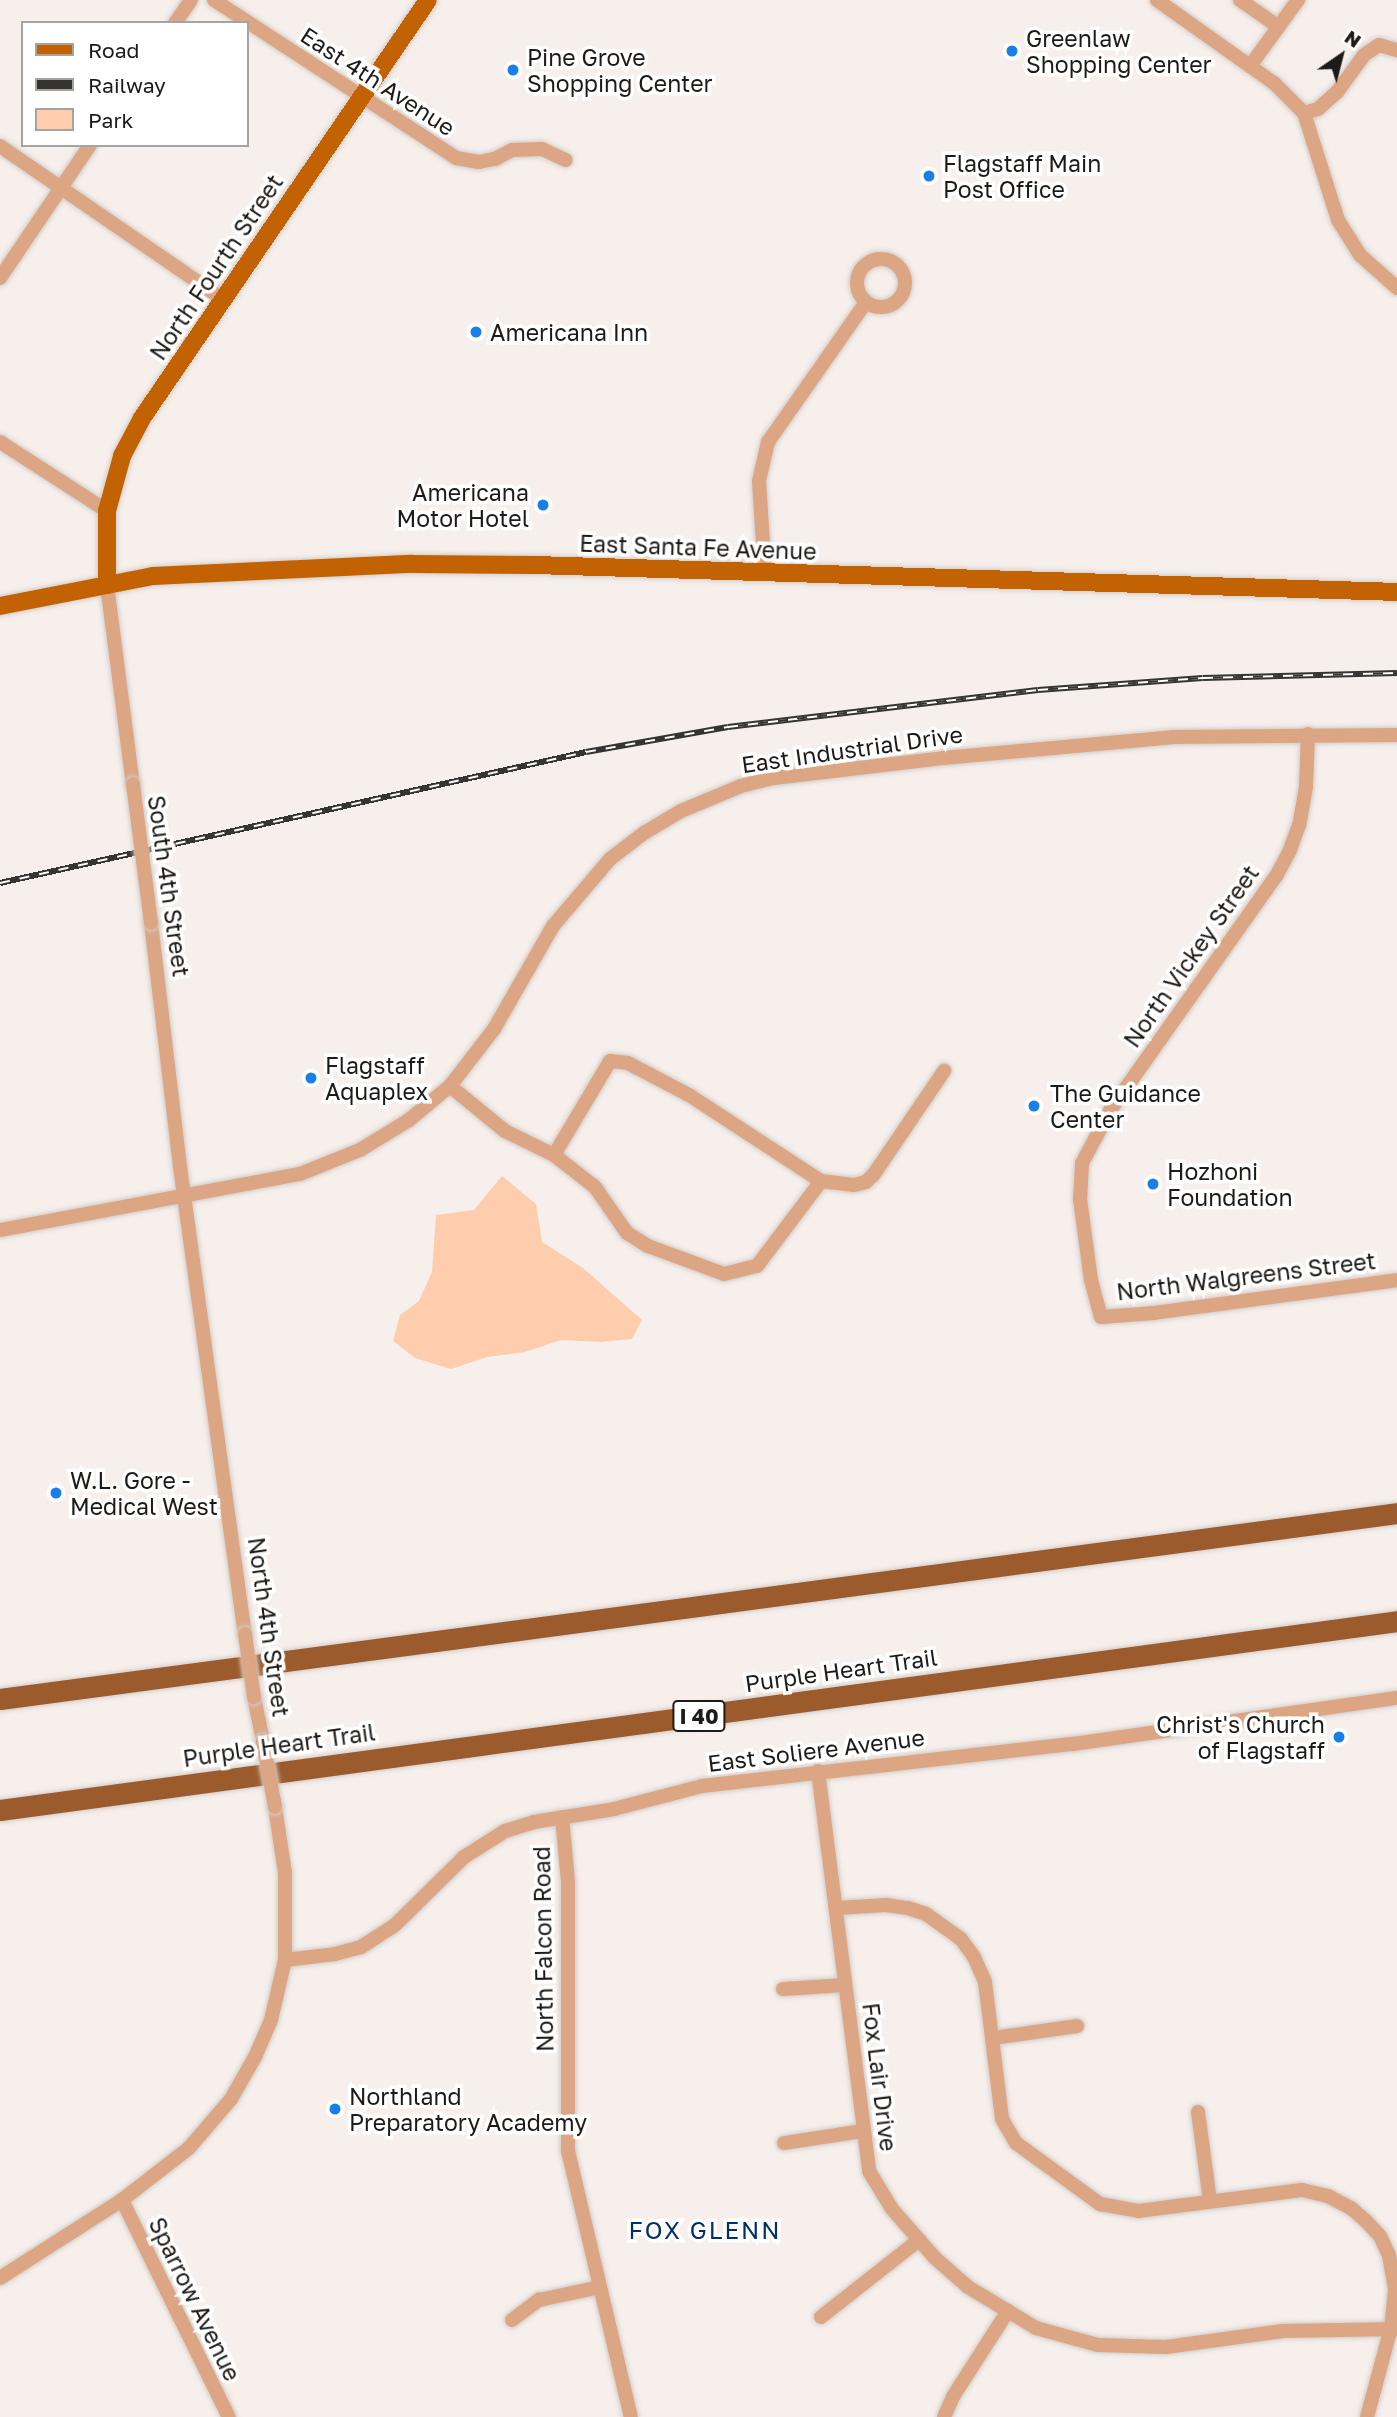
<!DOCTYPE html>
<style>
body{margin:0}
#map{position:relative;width:1397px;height:2417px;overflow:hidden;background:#f6efeb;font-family:"Golos Text",sans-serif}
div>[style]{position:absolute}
.green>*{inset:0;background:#fecdad}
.roads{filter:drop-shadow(0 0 2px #d3cdc9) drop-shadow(0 0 2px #d3cdc9)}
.minor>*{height:14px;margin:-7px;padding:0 7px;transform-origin:7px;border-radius:7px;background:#dca684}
.minor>.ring{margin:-7px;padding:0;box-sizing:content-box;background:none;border:14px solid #dca684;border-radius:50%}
.major>*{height:18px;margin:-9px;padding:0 9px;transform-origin:9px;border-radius:9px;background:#c26202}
.highway>*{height:21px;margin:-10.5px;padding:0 10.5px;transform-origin:10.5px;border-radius:10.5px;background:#9c5b2c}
.rail>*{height:6px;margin-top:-3px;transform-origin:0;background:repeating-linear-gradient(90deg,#fff 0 10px,#363431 0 20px);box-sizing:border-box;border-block:2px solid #363431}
.bridges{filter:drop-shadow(0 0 2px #d3cdc9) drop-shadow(0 0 2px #d3cdc9)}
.minor-bridge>*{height:14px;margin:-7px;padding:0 7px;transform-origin:7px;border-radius:7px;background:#dca684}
.dots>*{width:19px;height:19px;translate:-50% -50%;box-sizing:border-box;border:4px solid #fff;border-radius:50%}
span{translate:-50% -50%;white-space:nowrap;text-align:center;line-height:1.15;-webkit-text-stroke:7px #fff;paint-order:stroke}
.shield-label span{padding:2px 5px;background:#fff;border:2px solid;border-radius:5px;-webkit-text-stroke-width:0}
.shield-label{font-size:21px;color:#1d1b19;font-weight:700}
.poi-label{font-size:23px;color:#1d1b19}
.left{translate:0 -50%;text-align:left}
.right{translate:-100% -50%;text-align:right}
.street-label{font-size:23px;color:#1d1b19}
.neighbourhood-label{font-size:24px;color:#003163;letter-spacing:2px}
.legend{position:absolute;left:21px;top:21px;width:228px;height:126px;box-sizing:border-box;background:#fff;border:2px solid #a5a4a3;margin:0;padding:9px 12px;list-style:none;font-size:21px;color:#1d1b19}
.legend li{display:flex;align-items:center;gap:14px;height:35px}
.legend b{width:35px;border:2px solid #a5a4a3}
.north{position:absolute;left:1306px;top:21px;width:70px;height:70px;-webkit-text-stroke:5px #fff;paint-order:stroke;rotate:35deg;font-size:19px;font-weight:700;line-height:28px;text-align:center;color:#1d1b19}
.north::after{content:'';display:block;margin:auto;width:24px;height:32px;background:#1d1b19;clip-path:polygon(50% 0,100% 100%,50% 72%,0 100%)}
</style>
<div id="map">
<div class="green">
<div style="clip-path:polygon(502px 1176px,536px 1204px,542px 1242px,583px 1268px,642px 1320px,632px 1339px,601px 1342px,561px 1340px,525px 1352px,487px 1357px,451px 1369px,415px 1358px,393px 1341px,400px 1315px,419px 1301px,432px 1272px,436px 1215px,474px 1210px)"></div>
</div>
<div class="roads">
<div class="minor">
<div style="left:214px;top:0;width:289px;rotate:33.1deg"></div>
<div style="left:456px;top:158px;width:23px;rotate:10deg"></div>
<div style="left:479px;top:162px;width:16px;rotate:-11deg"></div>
<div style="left:495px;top:159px;width:19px;rotate:-28deg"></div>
<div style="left:512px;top:150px;width:30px;rotate:-2deg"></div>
<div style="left:542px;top:149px;width:26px;rotate:25deg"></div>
<div style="left:1157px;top:0;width:143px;rotate:35.4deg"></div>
<div style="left:1274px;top:83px;width:42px;rotate:45deg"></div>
<div style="left:1304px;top:113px;width:112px;rotate:72.4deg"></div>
<div style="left:1338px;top:220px;width:41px;rotate:57.8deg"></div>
<div style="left:1360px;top:255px;width:50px;rotate:41.7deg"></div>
<div style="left:1240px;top:0;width:47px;rotate:34.7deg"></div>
<div style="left:175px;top:23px;width:28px;rotate:-55deg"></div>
<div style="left:1250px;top:66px;width:82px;rotate:-54deg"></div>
<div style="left:1304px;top:113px;width:15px;rotate:-16deg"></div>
<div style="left:1318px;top:109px;width:27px;rotate:-42deg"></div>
<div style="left:1338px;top:91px;width:44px;rotate:-54.2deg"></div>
<div style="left:1364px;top:55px;width:18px;rotate:-34deg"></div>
<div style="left:1379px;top:45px;width:19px;rotate:16deg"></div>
<div style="left:0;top:146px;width:272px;rotate:34.5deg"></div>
<div class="ring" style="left:857px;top:259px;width:34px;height:34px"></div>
<div style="left:0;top:278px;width:161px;rotate:-55.9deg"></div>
<div style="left:0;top:442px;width:127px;rotate:32.8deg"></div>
<div style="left:765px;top:574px;width:93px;rotate:-93.7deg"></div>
<div style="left:759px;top:481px;width:40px;rotate:-77deg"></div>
<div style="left:768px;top:442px;width:171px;rotate:-55deg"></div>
<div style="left:107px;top:585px;width:201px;rotate:82.6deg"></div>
<div style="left:1308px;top:734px;width:53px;rotate:92.2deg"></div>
<div style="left:1306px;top:787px;width:39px;rotate:100deg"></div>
<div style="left:1299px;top:825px;width:29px;rotate:110deg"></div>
<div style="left:1289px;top:852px;width:27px;rotate:118deg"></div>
<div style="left:1276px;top:876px;width:286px;rotate:125.3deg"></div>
<div style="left:1111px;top:1109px;width:61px;rotate:118.2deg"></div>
<div style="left:1082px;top:1163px;width:36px;rotate:93deg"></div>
<div style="left:1080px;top:1199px;width:82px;rotate:82.3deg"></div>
<div style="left:1091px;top:1280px;width:38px;rotate:75deg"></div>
<div style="left:1101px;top:1317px;width:53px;rotate:-4.3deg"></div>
<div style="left:1154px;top:1313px;width:245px;rotate:-7.7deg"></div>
<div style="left:151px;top:923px;width:246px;rotate:83.2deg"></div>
<div style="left:180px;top:1167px;width:472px;rotate:82.1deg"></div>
<div style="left:450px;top:1086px;width:71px;rotate:39.3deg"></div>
<div style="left:505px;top:1131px;width:55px;rotate:26.1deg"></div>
<div style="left:554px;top:1155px;width:52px;rotate:38deg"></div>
<div style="left:595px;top:1187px;width:56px;rotate:55.2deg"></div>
<div style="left:627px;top:1233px;width:25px;rotate:32deg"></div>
<div style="left:648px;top:1246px;width:81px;rotate:20.2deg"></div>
<div style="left:724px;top:1274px;width:34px;rotate:-14deg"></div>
<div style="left:757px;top:1266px;width:106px;rotate:-53deg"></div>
<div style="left:554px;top:1155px;width:109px;rotate:-59.2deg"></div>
<div style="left:610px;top:1061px;width:18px;rotate:6deg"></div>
<div style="left:628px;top:1063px;width:69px;rotate:27.7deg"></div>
<div style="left:689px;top:1095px;width:158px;rotate:33.1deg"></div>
<div style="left:821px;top:1181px;width:33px;rotate:7deg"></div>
<div style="left:854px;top:1185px;width:12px;rotate:-14deg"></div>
<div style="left:866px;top:1182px;width:11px;rotate:-45deg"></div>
<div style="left:874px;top:1174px;width:125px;rotate:-55.8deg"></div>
<div style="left:0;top:1230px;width:305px;rotate:-10.6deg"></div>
<div style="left:300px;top:1174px;width:65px;rotate:-21.8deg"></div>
<div style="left:360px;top:1150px;width:57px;rotate:-31.5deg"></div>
<div style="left:409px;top:1120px;width:53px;rotate:-39.7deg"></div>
<div style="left:450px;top:1086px;width:72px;rotate:-52.3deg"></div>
<div style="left:494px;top:1029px;width:119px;rotate:-60.2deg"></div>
<div style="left:553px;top:926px;width:88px;rotate:-49.6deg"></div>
<div style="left:610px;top:859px;width:43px;rotate:-37.4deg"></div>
<div style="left:644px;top:833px;width:43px;rotate:-30.7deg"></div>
<div style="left:681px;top:811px;width:65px;rotate:-22.6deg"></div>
<div style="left:741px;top:786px;width:34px;rotate:-14deg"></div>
<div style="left:774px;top:778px;width:170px;rotate:-6.7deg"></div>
<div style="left:943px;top:758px;width:230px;rotate:-5.2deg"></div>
<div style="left:1172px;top:737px;width:225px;rotate:-0.5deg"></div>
<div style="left:254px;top:1697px;width:45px;rotate:78.4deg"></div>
<div style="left:818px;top:1771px;width:403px;rotate:82.7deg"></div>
<div style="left:869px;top:2171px;width:44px;rotate:58.8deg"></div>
<div style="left:892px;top:2209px;width:65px;rotate:48.7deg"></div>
<div style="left:935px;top:2258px;width:44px;rotate:41.3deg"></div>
<div style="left:968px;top:2287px;width:79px;rotate:31.1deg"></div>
<div style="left:1036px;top:2328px;width:64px;rotate:15.3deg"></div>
<div style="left:1098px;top:2345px;width:68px;rotate:1.7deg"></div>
<div style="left:1166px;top:2347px;width:118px;rotate:-7.8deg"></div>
<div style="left:1283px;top:2331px;width:114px;rotate:-1deg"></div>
<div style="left:562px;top:1817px;width:65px;rotate:84.7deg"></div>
<div style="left:568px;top:1882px;width:269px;rotate:90deg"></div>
<div style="left:568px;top:2151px;width:273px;rotate:76.7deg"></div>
<div style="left:837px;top:1908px;width:49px;rotate:-3.5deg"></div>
<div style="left:886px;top:1905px;width:22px;rotate:8deg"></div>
<div style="left:908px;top:1908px;width:19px;rotate:18deg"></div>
<div style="left:926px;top:1914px;width:43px;rotate:35.5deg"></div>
<div style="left:961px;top:1939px;width:22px;rotate:54deg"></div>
<div style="left:974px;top:1957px;width:27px;rotate:66deg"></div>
<div style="left:985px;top:1982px;width:138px;rotate:82.9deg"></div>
<div style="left:1002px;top:2119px;width:28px;rotate:60deg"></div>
<div style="left:1016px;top:2143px;width:104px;rotate:36deg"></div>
<div style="left:1100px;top:2204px;width:39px;rotate:10deg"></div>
<div style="left:1138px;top:2211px;width:165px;rotate:-7.3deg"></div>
<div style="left:1302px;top:2190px;width:27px;rotate:13deg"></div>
<div style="left:1328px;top:2196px;width:26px;rotate:28deg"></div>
<div style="left:1351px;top:2208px;width:20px;rotate:41deg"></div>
<div style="left:1366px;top:2221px;width:21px;rotate:47deg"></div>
<div style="left:1380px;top:2236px;width:21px;rotate:65deg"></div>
<div style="left:1389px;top:2255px;width:36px;rotate:80deg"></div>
<div style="left:1395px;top:2290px;width:38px;rotate:96deg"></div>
<div style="left:1391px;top:2328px;width:92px;rotate:105.1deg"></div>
<div style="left:285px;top:1960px;width:50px;rotate:-6.8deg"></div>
<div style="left:335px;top:1954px;width:27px;rotate:-15deg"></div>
<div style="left:361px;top:1947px;width:40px;rotate:-32.9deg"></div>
<div style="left:395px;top:1925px;width:97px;rotate:-44.6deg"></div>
<div style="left:464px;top:1857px;width:49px;rotate:-32.4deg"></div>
<div style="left:505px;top:1831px;width:30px;rotate:-17deg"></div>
<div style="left:534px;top:1822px;width:81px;rotate:-9.2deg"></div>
<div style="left:614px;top:1809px;width:91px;rotate:-14.6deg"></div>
<div style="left:702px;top:1786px;width:373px;rotate:-6.5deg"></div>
<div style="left:1073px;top:1744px;width:327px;rotate:-8.1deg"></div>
<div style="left:783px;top:1989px;width:62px;rotate:-3.7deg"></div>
<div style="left:993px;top:2038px;width:85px;rotate:-8.1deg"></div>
<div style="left:1198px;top:2112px;width:90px;rotate:82.3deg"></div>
<div style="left:784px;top:2143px;width:79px;rotate:-8.7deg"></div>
<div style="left:122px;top:2200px;width:242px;rotate:63.8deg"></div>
<div style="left:0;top:2278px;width:145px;rotate:-32.6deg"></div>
<div style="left:122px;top:2200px;width:85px;rotate:-37.8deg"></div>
<div style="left:189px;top:2148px;width:65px;rotate:-49.4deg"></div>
<div style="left:231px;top:2099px;width:48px;rotate:-60.3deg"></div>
<div style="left:255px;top:2057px;width:40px;rotate:-66.6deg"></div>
<div style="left:271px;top:2020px;width:62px;rotate:-76.9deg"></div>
<div style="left:285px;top:1960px;width:87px;rotate:-90deg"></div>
<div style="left:285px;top:1873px;width:67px;rotate:-98.6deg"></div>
<div style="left:821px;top:2317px;width:125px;rotate:-38.2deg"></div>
<div style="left:512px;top:2320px;width:34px;rotate:-37deg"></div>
<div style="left:539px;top:2300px;width:62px;rotate:-12deg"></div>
<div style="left:944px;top:2417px;width:24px;rotate:-66deg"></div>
<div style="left:954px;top:2395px;width:100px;rotate:-57.3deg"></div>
</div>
<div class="major">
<div style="left:107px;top:585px;width:74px;rotate:-90deg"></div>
<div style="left:107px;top:511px;width:57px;rotate:-74.7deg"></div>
<div style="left:122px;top:456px;width:43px;rotate:-62.2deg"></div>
<div style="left:142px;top:418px;width:506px;rotate:-55.62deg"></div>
<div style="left:0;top:606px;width:156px;rotate:-11.1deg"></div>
<div style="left:153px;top:576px;width:259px;rotate:-2.7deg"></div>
<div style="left:412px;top:564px;width:123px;rotate:0.5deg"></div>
<div style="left:535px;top:565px;width:862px;rotate:1.79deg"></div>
</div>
<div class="highway">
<div style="left:0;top:1699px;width:1409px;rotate:-7.58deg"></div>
<div style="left:0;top:1810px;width:1410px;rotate:-7.7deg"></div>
</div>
</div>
<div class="rail">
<div style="left:0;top:883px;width:600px;rotate:-12.6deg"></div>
<div style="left:586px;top:752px;width:144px;rotate:-10deg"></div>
<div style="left:728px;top:727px;width:312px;rotate:-6.8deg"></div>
<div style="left:1038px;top:690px;width:165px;rotate:-4.2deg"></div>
<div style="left:1203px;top:678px;width:194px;rotate:-1.5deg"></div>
</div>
<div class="bridges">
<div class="minor-bridge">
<div style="left:133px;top:784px;width:140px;rotate:82.6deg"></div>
<div style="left:245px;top:1634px;width:64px;rotate:81.9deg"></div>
<div style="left:263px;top:1741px;width:67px;rotate:79.7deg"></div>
</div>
</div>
<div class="dots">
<div style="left:1012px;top:51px;background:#177fe7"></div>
<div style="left:513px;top:70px;background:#177fe7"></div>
<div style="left:929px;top:176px;background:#177fe7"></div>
<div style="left:476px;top:332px;background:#177fe7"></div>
<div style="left:543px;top:505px;background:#177fe7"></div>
<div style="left:311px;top:1078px;background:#177fe7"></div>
<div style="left:1034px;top:1106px;background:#177fe7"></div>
<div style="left:1153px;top:1184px;background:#177fe7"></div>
<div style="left:56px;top:1493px;background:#177fe7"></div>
<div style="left:1339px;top:1737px;background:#177fe7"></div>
<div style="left:335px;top:2109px;background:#177fe7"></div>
</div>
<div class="shield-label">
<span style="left:699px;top:1716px">I 40</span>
</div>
<div class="poi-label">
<span class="left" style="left:1026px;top:51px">Greenlaw<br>Shopping Center</span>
<span class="left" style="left:527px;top:70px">Pine Grove<br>Shopping Center</span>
<span class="left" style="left:943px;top:176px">Flagstaff Main<br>Post Office</span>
<span class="left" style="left:490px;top:332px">Americana Inn</span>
<span class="right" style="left:529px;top:505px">Americana<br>Motor Hotel</span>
<span class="left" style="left:325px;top:1078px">Flagstaff<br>Aquaplex</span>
<span class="left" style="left:1050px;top:1106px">The Guidance<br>Center</span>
<span class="left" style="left:1167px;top:1184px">Hozhoni<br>Foundation</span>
<span class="left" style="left:70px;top:1493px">W.L. Gore -<br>Medical West</span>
<span class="right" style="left:1325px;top:1737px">Christ's Church<br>of Flagstaff</span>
<span class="left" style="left:349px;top:2109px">Northland<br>Preparatory Academy</span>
</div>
<div class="street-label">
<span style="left:378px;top:81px;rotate:33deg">East 4th Avenue</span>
<span style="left:216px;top:267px;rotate:-56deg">North Fourth Street</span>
<span style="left:698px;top:547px;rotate:2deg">East Santa Fe Avenue</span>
<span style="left:852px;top:749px;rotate:-8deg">East Industrial Drive</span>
<span style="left:169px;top:886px;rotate:82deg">South 4th Street</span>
<span style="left:1191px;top:956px;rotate:-55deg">North Vickey Street</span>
<span style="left:1246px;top:1276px;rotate:-7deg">North Walgreens Street</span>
<span style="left:269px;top:1627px;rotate:82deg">North 4th Street</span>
<span style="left:841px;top:1670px;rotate:-8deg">Purple Heart Trail</span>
<span style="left:279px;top:1745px;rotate:-8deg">Purple Heart Trail</span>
<span style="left:816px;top:1750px;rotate:-7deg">East Soliere Avenue</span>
<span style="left:543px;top:1949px;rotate:-91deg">North Falcon Road</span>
<span style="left:880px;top:2077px;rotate:83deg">Fox Lair Drive</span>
<span style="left:195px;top:2299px;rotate:64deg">Sparrow Avenue</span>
</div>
<div class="neighbourhood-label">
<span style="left:705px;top:2230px">FOX GLENN</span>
</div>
<ul class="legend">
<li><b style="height:9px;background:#c26202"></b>Road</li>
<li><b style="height:9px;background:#363431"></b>Railway</li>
<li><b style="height:19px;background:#fecdad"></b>Park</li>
</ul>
<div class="north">N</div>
</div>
